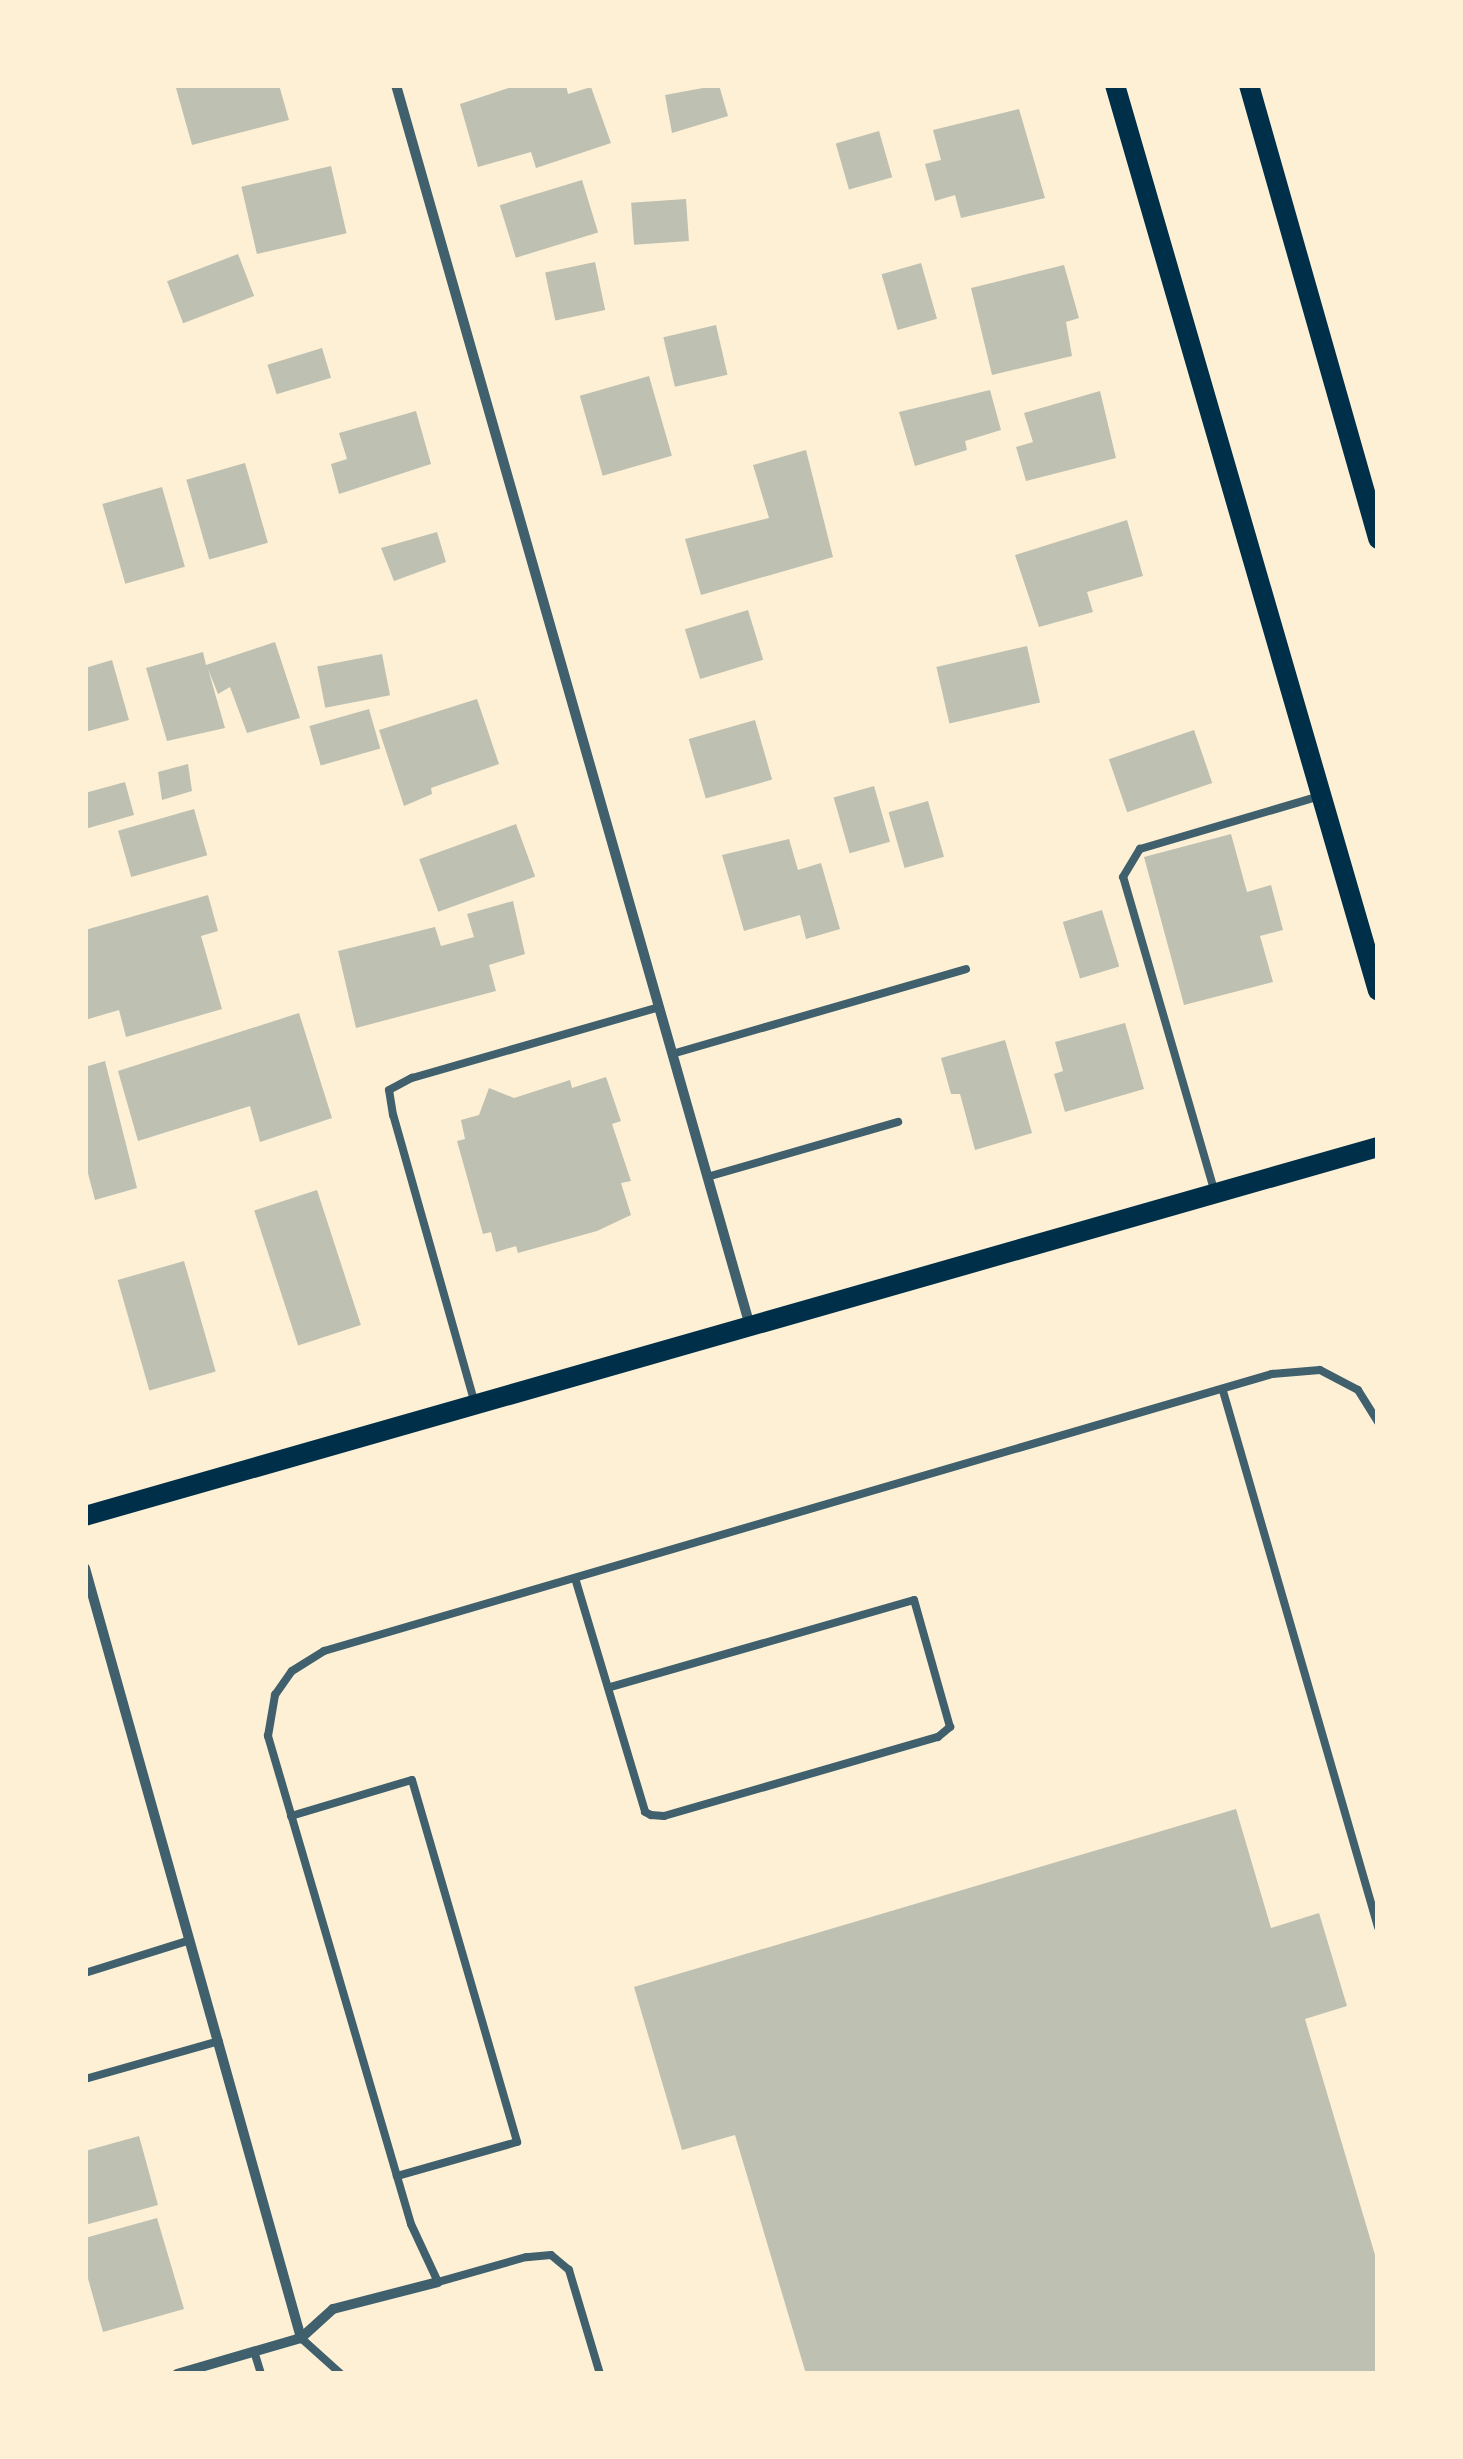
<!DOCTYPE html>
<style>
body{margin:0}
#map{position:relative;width:1463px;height:2459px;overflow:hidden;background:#fdf0d5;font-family:"Exo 2",sans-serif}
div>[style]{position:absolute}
.building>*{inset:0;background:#bec0b2;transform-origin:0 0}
.service>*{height:8px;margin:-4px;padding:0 4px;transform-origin:4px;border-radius:4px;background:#3f606c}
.minor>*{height:10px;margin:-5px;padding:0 5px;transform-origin:5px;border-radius:5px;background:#3f606c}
.secondary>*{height:20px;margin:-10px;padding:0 10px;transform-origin:10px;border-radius:10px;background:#003049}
span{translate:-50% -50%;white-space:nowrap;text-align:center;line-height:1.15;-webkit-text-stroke:8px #fdf0d5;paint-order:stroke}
.frame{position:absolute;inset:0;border:88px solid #fdf0d5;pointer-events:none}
</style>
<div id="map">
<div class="building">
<div style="clip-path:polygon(187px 85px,279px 85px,289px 120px,192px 145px,176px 88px)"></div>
<div style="clip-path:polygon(518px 85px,566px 85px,568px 94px,591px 87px,611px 143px,536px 168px,531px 152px,478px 167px,460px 104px)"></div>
<div style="clip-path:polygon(719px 85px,728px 116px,672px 133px,665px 95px)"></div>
<div style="clip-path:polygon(1019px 109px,1045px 198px,961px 218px,955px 195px,935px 201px,925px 164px,941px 160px,933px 130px)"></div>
<div style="left:879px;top:131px;width:48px;height:45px;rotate:74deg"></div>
<div style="left:331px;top:166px;width:69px;height:92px;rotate:77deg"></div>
<div style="left:582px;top:180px;width:55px;height:86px;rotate:73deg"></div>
<div style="left:686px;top:199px;width:42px;height:55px;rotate:86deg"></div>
<div style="left:238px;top:254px;width:45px;height:76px;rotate:69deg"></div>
<div style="left:595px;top:262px;width:49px;height:51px;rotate:78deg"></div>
<div style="left:921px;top:263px;width:58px;height:41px;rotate:74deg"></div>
<div style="clip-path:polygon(1064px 265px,1079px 318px,1066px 322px,1072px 356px,992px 375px,971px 288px)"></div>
<div style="left:716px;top:325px;width:51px;height:54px;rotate:77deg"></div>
<div style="left:322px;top:348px;width:31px;height:57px;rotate:73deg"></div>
<div style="left:649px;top:376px;width:83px;height:72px;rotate:74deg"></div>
<div style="clip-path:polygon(990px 390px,1001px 430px,965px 441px,967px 450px,915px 466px,899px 412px)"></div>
<div style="clip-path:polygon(1100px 391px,1116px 458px,1026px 481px,1016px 447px,1033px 442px,1024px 413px)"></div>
<div style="clip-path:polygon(416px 411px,431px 464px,339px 494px,331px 464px,347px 459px,339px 433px)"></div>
<div style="clip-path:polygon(806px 450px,833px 557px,701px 595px,685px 539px,769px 518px,753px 465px)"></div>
<div style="left:245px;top:463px;width:83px;height:61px;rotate:74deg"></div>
<div style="left:162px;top:487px;width:83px;height:62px;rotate:74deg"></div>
<div style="clip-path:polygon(1127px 520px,1143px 576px,1087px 592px,1093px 612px,1039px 627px,1015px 555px)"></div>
<div style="clip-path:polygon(437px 532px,446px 562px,394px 581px,381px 548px)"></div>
<div style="left:748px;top:610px;width:52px;height:66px;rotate:73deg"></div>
<div style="clip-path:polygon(275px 642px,300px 718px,247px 733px,230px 687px,218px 694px,208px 669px,225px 728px,167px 741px,146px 668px,203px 652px,206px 665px)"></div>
<div style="left:1027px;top:646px;width:58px;height:93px;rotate:77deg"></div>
<div style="left:382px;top:654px;width:42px;height:66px;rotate:79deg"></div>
<div style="clip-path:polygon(112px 660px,129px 720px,85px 732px,85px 668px)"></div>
<div style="clip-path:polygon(477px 699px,499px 764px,431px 788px,432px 794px,404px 806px,379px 730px)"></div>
<div style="left:369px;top:709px;width:41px;height:62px;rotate:74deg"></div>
<div style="left:755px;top:720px;width:62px;height:69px;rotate:74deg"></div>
<div style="left:1194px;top:730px;width:56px;height:90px;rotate:71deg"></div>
<div style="clip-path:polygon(188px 764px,192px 791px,162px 800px,158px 772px)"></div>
<div style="clip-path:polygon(125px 782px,134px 815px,85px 829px,85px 793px)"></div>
<div style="left:874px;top:786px;width:58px;height:42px;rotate:74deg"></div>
<div style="left:928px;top:801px;width:58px;height:41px;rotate:74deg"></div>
<div style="left:194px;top:809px;width:48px;height:79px;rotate:74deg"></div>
<div style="left:516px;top:824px;width:56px;height:103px;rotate:70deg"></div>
<div style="clip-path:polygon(1231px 834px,1247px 892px,1271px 885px,1283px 930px,1260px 936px,1273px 982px,1184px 1005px,1144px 857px)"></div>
<div style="clip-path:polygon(789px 839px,798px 870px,821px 863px,840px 929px,806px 939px,800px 915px,744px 931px,722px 855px)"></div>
<div style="clip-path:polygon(208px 895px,218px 931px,201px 936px,222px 1009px,126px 1037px,119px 1010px,85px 1020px,85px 930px)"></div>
<div style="clip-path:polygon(513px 901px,525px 954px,489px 965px,496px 991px,356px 1028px,338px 951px,435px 927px,441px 946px,474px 937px,467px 914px)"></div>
<div style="left:1102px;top:910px;width:59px;height:41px;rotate:73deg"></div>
<div style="clip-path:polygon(299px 1013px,332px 1118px,260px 1142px,250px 1106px,138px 1141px,118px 1071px)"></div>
<div style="clip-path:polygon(1125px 1023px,1144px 1089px,1065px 1112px,1054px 1074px,1063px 1071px,1055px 1042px)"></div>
<div style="clip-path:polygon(1005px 1040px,1032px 1133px,975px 1150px,960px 1094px,951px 1094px,941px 1058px)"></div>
<div style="clip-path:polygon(105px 1061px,137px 1188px,95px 1200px,85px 1162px,85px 1067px)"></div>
<div style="clip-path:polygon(606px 1077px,621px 1121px,612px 1124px,631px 1181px,621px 1183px,631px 1215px,597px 1231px,518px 1253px,516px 1246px,496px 1252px,491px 1232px,483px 1234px,457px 1141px,465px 1139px,461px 1120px,479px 1115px,489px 1088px,514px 1098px,570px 1080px,572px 1088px)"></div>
<div style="left:317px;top:1190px;width:142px;height:66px;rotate:72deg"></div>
<div style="left:184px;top:1261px;width:115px;height:69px;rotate:74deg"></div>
<div style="clip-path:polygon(1236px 1809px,1271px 1928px,1319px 1913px,1347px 2006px,1305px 2019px,1378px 2265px,1378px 2374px,806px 2374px,735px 2135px,682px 2150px,634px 1987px)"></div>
<div style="clip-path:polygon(139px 2136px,158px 2205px,85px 2225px,85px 2151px)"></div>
<div style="clip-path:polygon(157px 2218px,184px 2309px,103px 2332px,85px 2268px,85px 2238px)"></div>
</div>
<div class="service">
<div style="left:672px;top:1054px;width:306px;rotate:-16.1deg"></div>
<div style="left:707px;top:1177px;width:199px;rotate:-16.1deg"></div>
<div style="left:1215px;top:1193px;width:329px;rotate:-106.2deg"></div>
<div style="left:1123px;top:877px;width:33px;rotate:-59deg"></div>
<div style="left:1140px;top:849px;width:188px;rotate:-16.4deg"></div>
<div style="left:1223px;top:1391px;width:558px;rotate:73.87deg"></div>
<div style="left:475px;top:1404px;width:300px;rotate:-105.8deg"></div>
<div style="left:393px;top:1115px;width:25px;rotate:-99deg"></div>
<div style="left:389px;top:1090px;width:26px;rotate:-28deg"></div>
<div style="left:412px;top:1078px;width:257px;rotate:-16deg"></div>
<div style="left:575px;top:1578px;width:244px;rotate:73.3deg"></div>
<div style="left:645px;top:1812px;width:7px;rotate:27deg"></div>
<div style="left:651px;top:1815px;width:13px;rotate:4deg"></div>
<div style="left:664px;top:1816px;width:285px;rotate:-16.1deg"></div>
<div style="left:938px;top:1737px;width:16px;rotate:-40deg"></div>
<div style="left:950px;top:1727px;width:132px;rotate:-105.8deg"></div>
<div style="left:914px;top:1600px;width:318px;rotate:164deg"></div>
<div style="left:291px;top:1816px;width:126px;rotate:-16.6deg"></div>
<div style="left:412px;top:1780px;width:377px;rotate:73.8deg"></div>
<div style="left:517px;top:2142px;width:125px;rotate:164.2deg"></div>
<div style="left:85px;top:1973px;width:110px;rotate:-17.4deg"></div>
<div style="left:85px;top:2079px;width:139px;rotate:-15.8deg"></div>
<div style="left:301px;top:2338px;width:54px;rotate:42deg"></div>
<div style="left:254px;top:2351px;width:24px;rotate:73deg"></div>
<div style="left:600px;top:2374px;width:109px;rotate:-106.6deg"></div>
<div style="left:569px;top:2270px;width:23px;rotate:-140deg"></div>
<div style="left:551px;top:2255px;width:25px;rotate:175deg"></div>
<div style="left:526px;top:2257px;width:91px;rotate:164.1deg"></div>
<div style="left:438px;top:2282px;width:64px;rotate:-115deg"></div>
<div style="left:411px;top:2224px;width:509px;rotate:-106.33deg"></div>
<div style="left:268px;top:1736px;width:42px;rotate:-80.3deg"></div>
<div style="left:275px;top:1695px;width:29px;rotate:-55deg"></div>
<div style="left:292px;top:1671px;width:38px;rotate:-32deg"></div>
<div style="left:324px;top:1651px;width:988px;rotate:-16.29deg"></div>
<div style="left:1272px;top:1374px;width:48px;rotate:-4.8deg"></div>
<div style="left:1320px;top:1370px;width:43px;rotate:27.8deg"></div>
<div style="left:1358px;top:1390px;width:38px;rotate:58deg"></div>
</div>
<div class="minor">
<div style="left:396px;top:85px;width:1291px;rotate:74.08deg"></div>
<div style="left:85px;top:1568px;width:800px;rotate:74.33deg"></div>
<div style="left:301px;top:2338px;width:43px;rotate:-42.2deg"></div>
<div style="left:333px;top:2309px;width:108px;rotate:-14.4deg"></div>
<div style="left:177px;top:2374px;width:129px;rotate:-16.2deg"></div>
</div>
<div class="secondary">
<div style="left:1115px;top:85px;width:943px;rotate:73.81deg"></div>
<div style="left:1249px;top:85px;width:472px;rotate:74.1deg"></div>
<div style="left:85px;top:1516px;width:1345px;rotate:-15.93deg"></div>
</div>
<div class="frame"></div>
</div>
